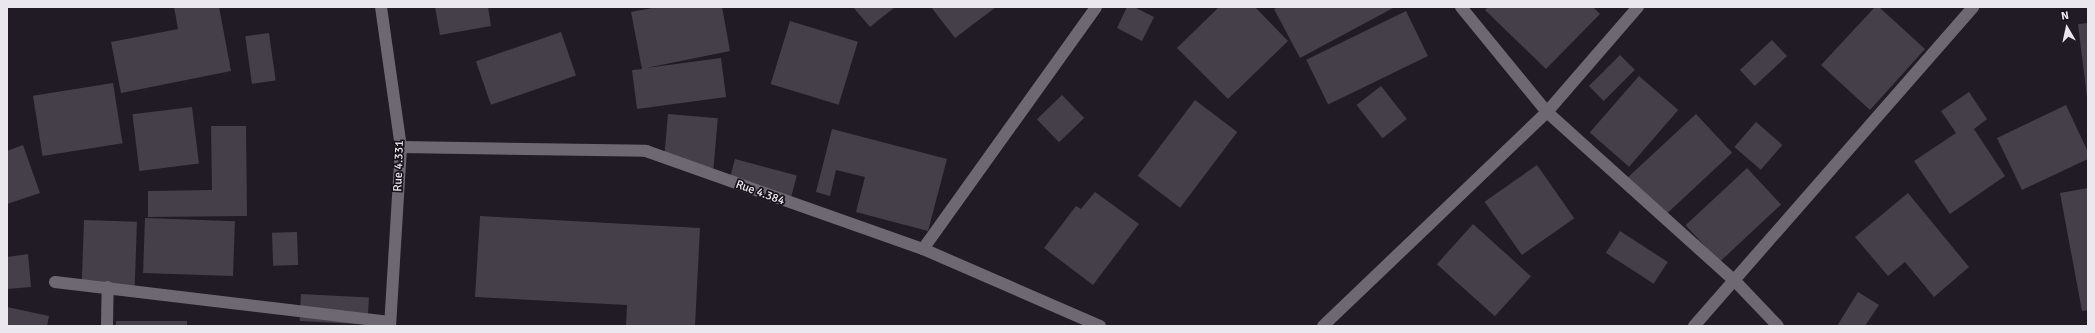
<!DOCTYPE html>
<style>
body{margin:0}
#map{position:relative;width:2095px;height:333px;overflow:hidden;background:#211b25;font-family:Signika,sans-serif}
div>[style]{position:absolute}
.building>*{inset:0;background:#453f49;transform-origin:0 0}
.street>*{height:12px;margin:-6px;padding:0 6px;transform-origin:6px;border-radius:6px;background:#6e6873}
span{translate:-50% -50%;white-space:nowrap;text-align:center;line-height:1.15;-webkit-text-stroke:3.5px #18121b;paint-order:stroke}
.street-label{font-size:12px;color:#ebe7ee}
.frame{position:absolute;inset:0;border:8px solid #ebe7ee;pointer-events:none}
.north{position:absolute;left:2047px;top:8px;width:40px;height:40px;-webkit-text-stroke:3px #18121b;paint-order:stroke;rotate:351deg;font-size:11px;font-weight:700;line-height:16px;text-align:center;color:#ebe7ee}
.north::after{content:'';display:block;margin:auto;width:14px;height:18px;background:#ebe7ee;clip-path:polygon(50% 0,100% 100%,50% 72%,0 100%)}
</style>
<div id="map">
<div class="building">
<div style="clip-path:polygon(174px 7px,219px 7px,231px 71px,121px 93px,111px 42px,178px 29px)"></div>
<div style="clip-path:polygon(435px 7px,488px 7px,491px 26px,440px 35px)"></div>
<div style="clip-path:polygon(658px 7px,722px 7px,730px 51px,646px 68px,721px 58px,726px 97px,637px 109px,632px 70px,642px 69px,631px 12px)"></div>
<div style="clip-path:polygon(853px 7px,895px 7px,870px 27px)"></div>
<div style="clip-path:polygon(931px 7px,996px 7px,955px 38px)"></div>
<div style="clip-path:polygon(1127px 7px,1134px 7px,1154px 17px,1142px 41px,1117px 28px)"></div>
<div style="clip-path:polygon(1219px 7px,1255px 7px,1288px 41px,1228px 99px,1177px 48px)"></div>
<div style="clip-path:polygon(1279px 7px,1395px 7px,1300px 58px,1274px 9px)"></div>
<div style="clip-path:polygon(1488px 7px,1593px 7px,1600px 14px,1546px 69px,1485px 10px)"></div>
<div style="clip-path:polygon(1875px 7px,1879px 7px,1925px 49px,1870px 110px,1821px 65px)"></div>
<div style="left:1406px;top:11px;width:50px;height:111px;rotate:64deg"></div>
<div style="left:790px;top:21px;width:71px;height:66px;rotate:17deg"></div>
<div style="clip-path:polygon(2088px 23px,2088px 97px,2087px 97px,2078px 24px)"></div>
<div style="left:561px;top:32px;width:46px;height:90px;rotate:71deg"></div>
<div style="left:269px;top:33px;width:48px;height:24px;rotate:82deg"></div>
<div style="left:1772px;top:40px;width:22px;height:44px;rotate:47deg"></div>
<div style="left:1620px;top:55px;width:21px;height:44px;rotate:45deg"></div>
<div style="left:1639px;top:76px;width:52px;height:75px;rotate:41deg"></div>
<div style="left:113px;top:83px;width:61px;height:81px;rotate:81deg"></div>
<div style="left:1381px;top:86px;width:42px;height:31px;rotate:52deg"></div>
<div style="clip-path:polygon(1969px 92px,1987px 119px,1974px 129px,2005px 176px,1950px 214px,1914px 161px,1956px 133px,1941px 111px)"></div>
<div style="left:1062px;top:95px;width:32px;height:35px;rotate:46deg"></div>
<div style="left:1195px;top:100px;width:53px;height:95px;rotate:37deg"></div>
<div style="clip-path:polygon(2066px 105px,2088px 152px,2088px 159px,2022px 190px,1997px 138px)"></div>
<div style="left:192px;top:107px;width:57px;height:60px;rotate:83deg"></div>
<div style="left:668px;top:114px;width:50px;height:50px;rotate:5deg"></div>
<div style="left:1696px;top:114px;width:53px;height:98px;rotate:47deg"></div>
<div style="left:1756px;top:122px;width:35px;height:33px;rotate:41deg"></div>
<div style="clip-path:polygon(211px 126px,246px 126px,247px 216px,148px 217px,148px 191px,212px 190px)"></div>
<div style="clip-path:polygon(832px 129px,947px 159px,928px 231px,856px 212px,865px 177px,836px 170px,830px 196px,816px 192px)"></div>
<div style="clip-path:polygon(23px 145px,40px 193px,7px 204px,7px 151px)"></div>
<div style="left:735px;top:159px;width:64px;height:25px;rotate:15deg"></div>
<div style="left:1537px;top:165px;width:65px;height:64px;rotate:55deg"></div>
<div style="left:1747px;top:168px;width:50px;height:84px;rotate:47deg"></div>
<div style="clip-path:polygon(2088px 188px,2088px 310px,2082px 311px,2060px 193px)"></div>
<div style="clip-path:polygon(1095px 192px,1139px 224px,1093px 285px,1044px 248px,1076px 206px,1081px 209px)"></div>
<div style="clip-path:polygon(1908px 193px,1969px 267px,1934px 297px,1905px 262px,1888px 276px,1855px 237px)"></div>
<div style="clip-path:polygon(480px 216px,700px 228px,695px 326px,626px 326px,627px 305px,475px 297px)"></div>
<div style="left:145px;top:218px;width:90px;height:55px;rotate:2deg"></div>
<div style="left:84px;top:220px;width:53px;height:69px;rotate:2deg"></div>
<div style="left:1473px;top:224px;width:78px;height:54px;rotate:42deg"></div>
<div style="left:1620px;top:231px;width:57px;height:26px;rotate:33deg"></div>
<div style="left:297px;top:232px;width:33px;height:25px;rotate:88deg"></div>
<div style="clip-path:polygon(28px 254px,31px 287px,7px 289px,7px 257px)"></div>
<div style="clip-path:polygon(1858px 292px,1879px 305px,1865px 326px,1837px 326px)"></div>
<div style="left:301px;top:294px;width:68px;height:27px;rotate:3deg"></div>
<div style="clip-path:polygon(7px 307px,49px 316px,47px 326px,7px 326px)"></div>
<div style="left:116px;top:321px;width:71px;height:5px"></div>
</div>
<div class="street">
<div style="left:381px;top:7px;width:141px;rotate:81.9deg"></div>
<div style="left:401px;top:147px;width:179px;rotate:93.5deg"></div>
<div style="left:1461px;top:7px;width:136px;rotate:50.7deg"></div>
<div style="left:1547px;top:112px;width:253px;rotate:42deg"></div>
<div style="left:1735px;top:281px;width:62px;rotate:46.3deg"></div>
<div style="left:401px;top:147px;width:245px;rotate:0.9deg"></div>
<div style="left:646px;top:151px;width:294px;rotate:19.5deg"></div>
<div style="left:923px;top:249px;width:193px;rotate:23.5deg"></div>
<div style="left:923px;top:249px;width:297px;rotate:-54.4deg"></div>
<div style="left:55px;top:282px;width:337px;rotate:6.8deg"></div>
<div style="left:107px;top:326px;width:39px;rotate:-89deg"></div>
<div style="left:1323px;top:326px;width:310px;rotate:-43.7deg"></div>
<div style="left:1547px;top:112px;width:139px;rotate:-49.1deg"></div>
<div style="left:1694px;top:326px;width:424px;rotate:-48.8deg"></div>
</div>
<div class="street-label">
<span style="left:399px;top:166px;rotate:-88deg">Rue 4.331</span>
<span style="left:760px;top:193px;rotate:20deg">Rue 4.384</span>
</div>
<div class="frame"></div>
<div class="north">N</div>
</div>
